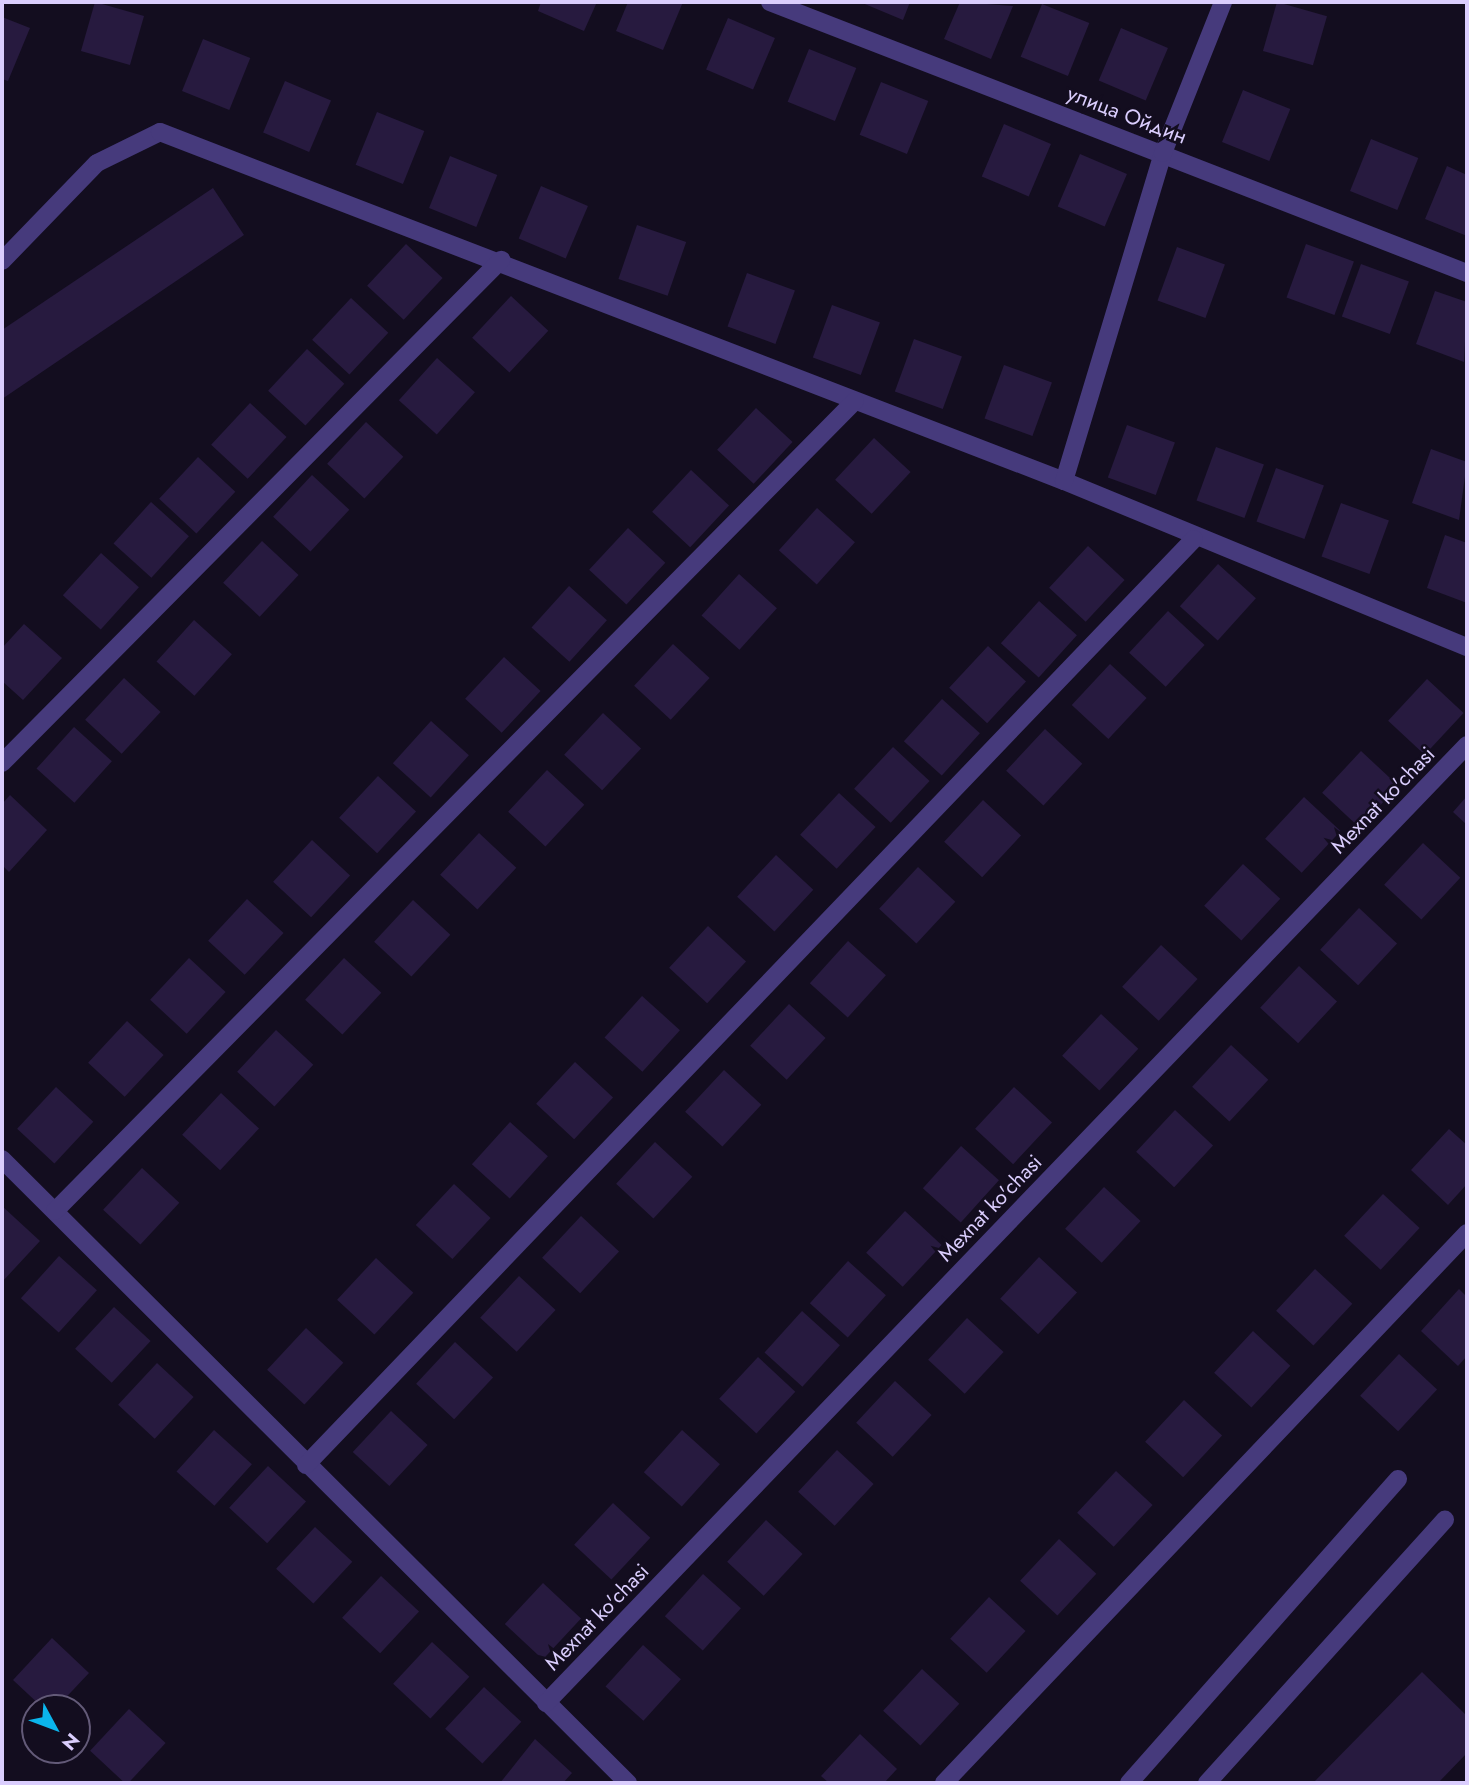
<!DOCTYPE html>
<meta charset="utf-8">
<style>
body{margin:0}
#map{position:relative;width:1469px;height:1785px;overflow:hidden;background:#130d1f;font-family:Jost,sans-serif}
div>[style]{position:absolute}
.building>*{inset:0;background:#271a3f;transform-origin:0 0}
.minor>*{height:18px;margin:-9px;padding:0 9px;transform-origin:9px;border-radius:9px;background:#463a7c}
span{translate:-50% -50%;white-space:nowrap;text-align:center;line-height:1.15;-webkit-text-stroke:5px #130d1f;paint-order:stroke}
.street-label{font-size:21px;color:#dacdfd}
.frame{position:absolute;inset:0;border:4px solid #dacdfd;pointer-events:none}
.north{position:absolute;left:21px;top:1694px;width:70px;height:70px;box-sizing:border-box;background:#130d1f;border:2px solid #635a78;border-radius:50%;rotate:131deg;font-size:19px;font-weight:700;line-height:28px;text-align:center;color:#dacdfd}
.north::after{content:'';display:block;margin:auto;width:24px;height:32px;background:#0bb5ec;clip-path:polygon(50% 0,100% 100%,50% 72%,0 100%)}
</style>
<div id="map">
<div class="building">
<div style="left:95px;top:2px;width:51px;height:51px;rotate:16deg"></div>
<div style="clip-path:polygon(541px 2px,597px 2px,584px 31px,538px 11px)"></div>
<div style="clip-path:polygon(628px 2px,683px 2px,663px 50px,616px 31px)"></div>
<div style="clip-path:polygon(860px 2px,910px 2px,903px 20px)"></div>
<div style="clip-path:polygon(960px 2px,1013px 6px,991px 59px,944px 39px)"></div>
<div style="left:1277px;top:2px;width:52px;height:51px;rotate:16deg"></div>
<div style="left:1042px;top:4px;width:51px;height:57px;rotate:22deg"></div>
<div style="clip-path:polygon(2px 17px,30px 28px,8px 81px,2px 79px)"></div>
<div style="left:728px;top:18px;width:51px;height:56px;rotate:23deg"></div>
<div style="left:1121px;top:28px;width:51px;height:57px;rotate:23deg"></div>
<div style="left:203px;top:39px;width:51px;height:56px;rotate:22deg"></div>
<div style="left:809px;top:49px;width:51px;height:57px;rotate:22deg"></div>
<div style="left:285px;top:81px;width:50px;height:56px;rotate:23deg"></div>
<div style="left:881px;top:82px;width:51px;height:57px;rotate:22deg"></div>
<div style="left:1243px;top:90px;width:51px;height:56px;rotate:22deg"></div>
<div style="left:377px;top:112px;width:51px;height:57px;rotate:22deg"></div>
<div style="left:1004px;top:124px;width:51px;height:57px;rotate:23deg"></div>
<div style="left:1371px;top:139px;width:51px;height:56px;rotate:22deg"></div>
<div style="left:1080px;top:154px;width:51px;height:57px;rotate:23deg"></div>
<div style="left:450px;top:156px;width:51px;height:56px;rotate:22deg"></div>
<div style="clip-path:polygon(1447px 166px,1467px 175px,1467px 236px,1425px 219px)"></div>
<div style="left:541px;top:186px;width:51px;height:57px;rotate:23deg"></div>
<div style="clip-path:polygon(213px 188px,244px 235px,2px 399px,2px 330px)"></div>
<div style="left:637px;top:225px;width:52px;height:57px;rotate:19deg"></div>
<div style="left:406px;top:244px;width:50px;height:57px;rotate:43deg"></div>
<div style="left:1306px;top:244px;width:51px;height:57px;rotate:20deg"></div>
<div style="left:1177px;top:247px;width:51px;height:57px;rotate:20deg"></div>
<div style="left:1361px;top:264px;width:51px;height:56px;rotate:20deg"></div>
<div style="left:747px;top:273px;width:51px;height:57px;rotate:20deg"></div>
<div style="clip-path:polygon(1435px 291px,1467px 302px,1464px 362px,1416px 344px)"></div>
<div style="left:511px;top:296px;width:51px;height:57px;rotate:43deg"></div>
<div style="left:351px;top:298px;width:51px;height:57px;rotate:43deg"></div>
<div style="left:832px;top:305px;width:51px;height:56px;rotate:20deg"></div>
<div style="left:914px;top:339px;width:51px;height:56px;rotate:20deg"></div>
<div style="left:307px;top:349px;width:51px;height:57px;rotate:43deg"></div>
<div style="left:437px;top:358px;width:51px;height:57px;rotate:42deg"></div>
<div style="left:1004px;top:365px;width:51px;height:57px;rotate:20deg"></div>
<div style="left:250px;top:403px;width:50px;height:57px;rotate:43deg"></div>
<div style="left:756px;top:408px;width:50px;height:57px;rotate:43deg"></div>
<div style="left:366px;top:422px;width:51px;height:57px;rotate:43deg"></div>
<div style="left:1127px;top:425px;width:51px;height:56px;rotate:20deg"></div>
<div style="left:874px;top:438px;width:50px;height:57px;rotate:43deg"></div>
<div style="left:1216px;top:447px;width:51px;height:57px;rotate:20deg"></div>
<div style="clip-path:polygon(1431px 449px,1467px 462px,1459px 520px,1412px 503px)"></div>
<div style="left:198px;top:457px;width:51px;height:57px;rotate:43deg"></div>
<div style="left:1276px;top:468px;width:51px;height:57px;rotate:20deg"></div>
<div style="left:691px;top:470px;width:52px;height:57px;rotate:43deg"></div>
<div style="left:312px;top:475px;width:51px;height:57px;rotate:43deg"></div>
<div style="left:151px;top:502px;width:51px;height:56px;rotate:42deg"></div>
<div style="left:1341px;top:503px;width:51px;height:57px;rotate:20deg"></div>
<div style="left:817px;top:508px;width:51px;height:57px;rotate:42deg"></div>
<div style="left:628px;top:528px;width:51px;height:57px;rotate:43deg"></div>
<div style="clip-path:polygon(1445px 535px,1467px 543px,1467px 603px,1427px 588px)"></div>
<div style="left:262px;top:541px;width:50px;height:57px;rotate:43deg"></div>
<div style="left:1088px;top:546px;width:50px;height:57px;rotate:43deg"></div>
<div style="left:101px;top:553px;width:51px;height:57px;rotate:42deg"></div>
<div style="left:1218px;top:564px;width:51px;height:57px;rotate:42deg"></div>
<div style="left:739px;top:574px;width:51px;height:56px;rotate:42deg"></div>
<div style="left:569px;top:586px;width:51px;height:56px;rotate:42deg"></div>
<div style="left:1039px;top:601px;width:51px;height:57px;rotate:42deg"></div>
<div style="left:1168px;top:611px;width:50px;height:57px;rotate:43deg"></div>
<div style="left:194px;top:620px;width:51px;height:56px;rotate:42deg"></div>
<div style="clip-path:polygon(24px 624px,62px 658px,23px 700px,2px 681px,2px 648px)"></div>
<div style="left:673px;top:644px;width:50px;height:57px;rotate:43deg"></div>
<div style="left:988px;top:646px;width:52px;height:57px;rotate:43deg"></div>
<div style="left:504px;top:657px;width:50px;height:57px;rotate:43deg"></div>
<div style="left:1110px;top:664px;width:50px;height:56px;rotate:43deg"></div>
<div style="left:124px;top:678px;width:50px;height:57px;rotate:43deg"></div>
<div style="left:1427px;top:679px;width:50px;height:57px;rotate:43deg"></div>
<div style="left:942px;top:699px;width:51px;height:57px;rotate:42deg"></div>
<div style="left:603px;top:713px;width:52px;height:57px;rotate:43deg"></div>
<div style="left:431px;top:721px;width:51px;height:57px;rotate:42deg"></div>
<div style="left:74px;top:727px;width:51px;height:56px;rotate:42deg"></div>
<div style="left:1045px;top:729px;width:51px;height:57px;rotate:43deg"></div>
<div style="left:893px;top:747px;width:50px;height:57px;rotate:43deg"></div>
<div style="left:1361px;top:751px;width:51px;height:57px;rotate:43deg"></div>
<div style="left:547px;top:770px;width:51px;height:57px;rotate:43deg"></div>
<div style="left:378px;top:776px;width:52px;height:57px;rotate:43deg"></div>
<div style="left:839px;top:793px;width:50px;height:57px;rotate:43deg"></div>
<div style="clip-path:polygon(10px 795px,47px 830px,9px 872px,2px 865px,2px 804px)"></div>
<div style="clip-path:polygon(1467px 796px,1467px 825px,1453px 812px)"></div>
<div style="left:1304px;top:797px;width:50px;height:57px;rotate:43deg"></div>
<div style="left:983px;top:800px;width:52px;height:57px;rotate:43deg"></div>
<div style="left:479px;top:833px;width:51px;height:57px;rotate:43deg"></div>
<div style="left:312px;top:840px;width:52px;height:57px;rotate:43deg"></div>
<div style="left:1423px;top:843px;width:51px;height:57px;rotate:43deg"></div>
<div style="left:776px;top:855px;width:51px;height:57px;rotate:43deg"></div>
<div style="left:1243px;top:864px;width:51px;height:57px;rotate:43deg"></div>
<div style="left:918px;top:867px;width:51px;height:57px;rotate:43deg"></div>
<div style="left:247px;top:899px;width:50px;height:57px;rotate:43deg"></div>
<div style="left:413px;top:900px;width:51px;height:57px;rotate:43deg"></div>
<div style="left:1359px;top:908px;width:52px;height:57px;rotate:43deg"></div>
<div style="left:708px;top:926px;width:52px;height:57px;rotate:43deg"></div>
<div style="left:848px;top:941px;width:51px;height:57px;rotate:42deg"></div>
<div style="left:1161px;top:945px;width:50px;height:57px;rotate:43deg"></div>
<div style="left:189px;top:958px;width:50px;height:57px;rotate:43deg"></div>
<div style="left:344px;top:958px;width:51px;height:57px;rotate:43deg"></div>
<div style="left:1299px;top:966px;width:52px;height:57px;rotate:43deg"></div>
<div style="left:642px;top:996px;width:51px;height:56px;rotate:42deg"></div>
<div style="left:789px;top:1004px;width:50px;height:57px;rotate:43deg"></div>
<div style="left:1101px;top:1014px;width:51px;height:57px;rotate:43deg"></div>
<div style="left:127px;top:1021px;width:50px;height:57px;rotate:43deg"></div>
<div style="left:276px;top:1030px;width:51px;height:57px;rotate:43deg"></div>
<div style="left:1231px;top:1045px;width:51px;height:57px;rotate:43deg"></div>
<div style="left:575px;top:1062px;width:52px;height:57px;rotate:43deg"></div>
<div style="left:724px;top:1070px;width:51px;height:57px;rotate:43deg"></div>
<div style="left:56px;top:1087px;width:51px;height:57px;rotate:43deg"></div>
<div style="left:1014px;top:1087px;width:52px;height:57px;rotate:43deg"></div>
<div style="left:221px;top:1093px;width:52px;height:57px;rotate:43deg"></div>
<div style="left:1175px;top:1110px;width:52px;height:57px;rotate:43deg"></div>
<div style="left:510px;top:1122px;width:51px;height:57px;rotate:42deg"></div>
<div style="clip-path:polygon(1449px 1129px,1467px 1145px,1467px 1184px,1448px 1205px,1411px 1170px)"></div>
<div style="left:655px;top:1142px;width:51px;height:57px;rotate:43deg"></div>
<div style="left:961px;top:1146px;width:51px;height:57px;rotate:42deg"></div>
<div style="left:142px;top:1168px;width:51px;height:57px;rotate:43deg"></div>
<div style="left:454px;top:1184px;width:50px;height:56px;rotate:43deg"></div>
<div style="left:1104px;top:1187px;width:50px;height:57px;rotate:43deg"></div>
<div style="left:1383px;top:1194px;width:50px;height:57px;rotate:43deg"></div>
<div style="clip-path:polygon(2px 1206px,40px 1241px,2px 1282px)"></div>
<div style="left:905px;top:1211px;width:50px;height:57px;rotate:43deg"></div>
<div style="left:581px;top:1216px;width:52px;height:57px;rotate:43deg"></div>
<div style="left:59px;top:1256px;width:51px;height:57px;rotate:42deg"></div>
<div style="left:1039px;top:1257px;width:52px;height:57px;rotate:43deg"></div>
<div style="left:376px;top:1258px;width:51px;height:57px;rotate:43deg"></div>
<div style="left:848px;top:1261px;width:51px;height:57px;rotate:42deg"></div>
<div style="left:1315px;top:1269px;width:51px;height:57px;rotate:43deg"></div>
<div style="left:519px;top:1276px;width:50px;height:57px;rotate:43deg"></div>
<div style="clip-path:polygon(1459px 1289px,1467px 1297px,1467px 1356px,1458px 1366px,1421px 1331px)"></div>
<div style="left:114px;top:1307px;width:50px;height:57px;rotate:43deg"></div>
<div style="left:802px;top:1311px;width:51px;height:56px;rotate:42deg"></div>
<div style="left:967px;top:1318px;width:50px;height:57px;rotate:43deg"></div>
<div style="left:306px;top:1328px;width:51px;height:57px;rotate:43deg"></div>
<div style="left:1253px;top:1331px;width:51px;height:57px;rotate:43deg"></div>
<div style="left:455px;top:1342px;width:52px;height:57px;rotate:43deg"></div>
<div style="left:1399px;top:1354px;width:52px;height:57px;rotate:43deg"></div>
<div style="left:758px;top:1357px;width:51px;height:57px;rotate:43deg"></div>
<div style="left:157px;top:1363px;width:50px;height:57px;rotate:43deg"></div>
<div style="left:895px;top:1381px;width:50px;height:57px;rotate:43deg"></div>
<div style="left:1184px;top:1400px;width:52px;height:57px;rotate:43deg"></div>
<div style="left:391px;top:1411px;width:50px;height:56px;rotate:43deg"></div>
<div style="left:214px;top:1430px;width:51px;height:56px;rotate:42deg"></div>
<div style="left:682px;top:1430px;width:51px;height:57px;rotate:42deg"></div>
<div style="left:837px;top:1450px;width:50px;height:57px;rotate:43deg"></div>
<div style="left:268px;top:1466px;width:52px;height:57px;rotate:43deg"></div>
<div style="left:1116px;top:1471px;width:50px;height:57px;rotate:43deg"></div>
<div style="left:613px;top:1503px;width:51px;height:57px;rotate:43deg"></div>
<div style="left:766px;top:1520px;width:50px;height:57px;rotate:43deg"></div>
<div style="left:315px;top:1527px;width:51px;height:57px;rotate:43deg"></div>
<div style="left:1059px;top:1539px;width:51px;height:57px;rotate:43deg"></div>
<div style="left:703px;top:1574px;width:51px;height:57px;rotate:42deg"></div>
<div style="left:381px;top:1576px;width:52px;height:57px;rotate:43deg"></div>
<div style="left:543px;top:1583px;width:52px;height:56px;rotate:43deg"></div>
<div style="left:989px;top:1597px;width:50px;height:57px;rotate:43deg"></div>
<div style="clip-path:polygon(52px 1638px,89px 1673px,56px 1708px,43px 1708px,13px 1680px)"></div>
<div style="left:432px;top:1642px;width:51px;height:57px;rotate:43deg"></div>
<div style="left:643px;top:1645px;width:51px;height:56px;rotate:42deg"></div>
<div style="left:922px;top:1669px;width:51px;height:57px;rotate:43deg"></div>
<div style="clip-path:polygon(1422px 1672px,1467px 1716px,1467px 1753px,1438px 1783px,1313px 1783px)"></div>
<div style="left:484px;top:1687px;width:51px;height:57px;rotate:43deg"></div>
<div style="left:129px;top:1709px;width:50px;height:57px;rotate:43deg"></div>
<div style="clip-path:polygon(860px 1734px,897px 1769px,884px 1783px,829px 1783px,821px 1776px)"></div>
<div style="clip-path:polygon(535px 1739px,572px 1773px,563px 1783px,500px 1783px)"></div>
</div>
<div class="minor">
<div style="left:770px;top:2px;width:748px;rotate:21.25deg"></div>
<div style="left:2px;top:261px;width:136px;rotate:-45.9deg"></div>
<div style="left:97px;top:163px;width:70px;rotate:-26.2deg"></div>
<div style="left:160px;top:132px;width:969px;rotate:21.11deg"></div>
<div style="left:1064px;top:481px;width:436px;rotate:22.4deg"></div>
<div style="left:1064px;top:481px;width:343px;rotate:-73.2deg"></div>
<div style="left:1163px;top:153px;width:162px;rotate:-68.3deg"></div>
<div style="left:2px;top:763px;width:709px;rotate:-45.23deg"></div>
<div style="left:2px;top:1159px;width:884px;rotate:44.91deg"></div>
<div style="left:55px;top:1211px;width:1138px;rotate:-45.36deg"></div>
<div style="left:306px;top:1465px;width:1283px;rotate:-46.2deg"></div>
<div style="left:546px;top:1703px;width:1329px;rotate:-46.13deg"></div>
<div style="left:944px;top:1783px;width:759px;rotate:-46.44deg"></div>
<div style="left:1129px;top:1783px;width:406px;rotate:-48.5deg"></div>
<div style="left:1207px;top:1783px;width:355px;rotate:-47.9deg"></div>
</div>
<div class="street-label">
<span style="left:1127px;top:115px;rotate:21deg">улица Ойдин</span>
<span style="left:1383px;top:800px;rotate:-46deg">Mexnat ko'chasi</span>
<span style="left:990px;top:1208px;rotate:-46deg">Mexnat ko'chasi</span>
<span style="left:597px;top:1617px;rotate:-46deg">Mexnat ko'chasi</span>
</div>
<div class="frame"></div>
<div class="north">N</div>
</div>
